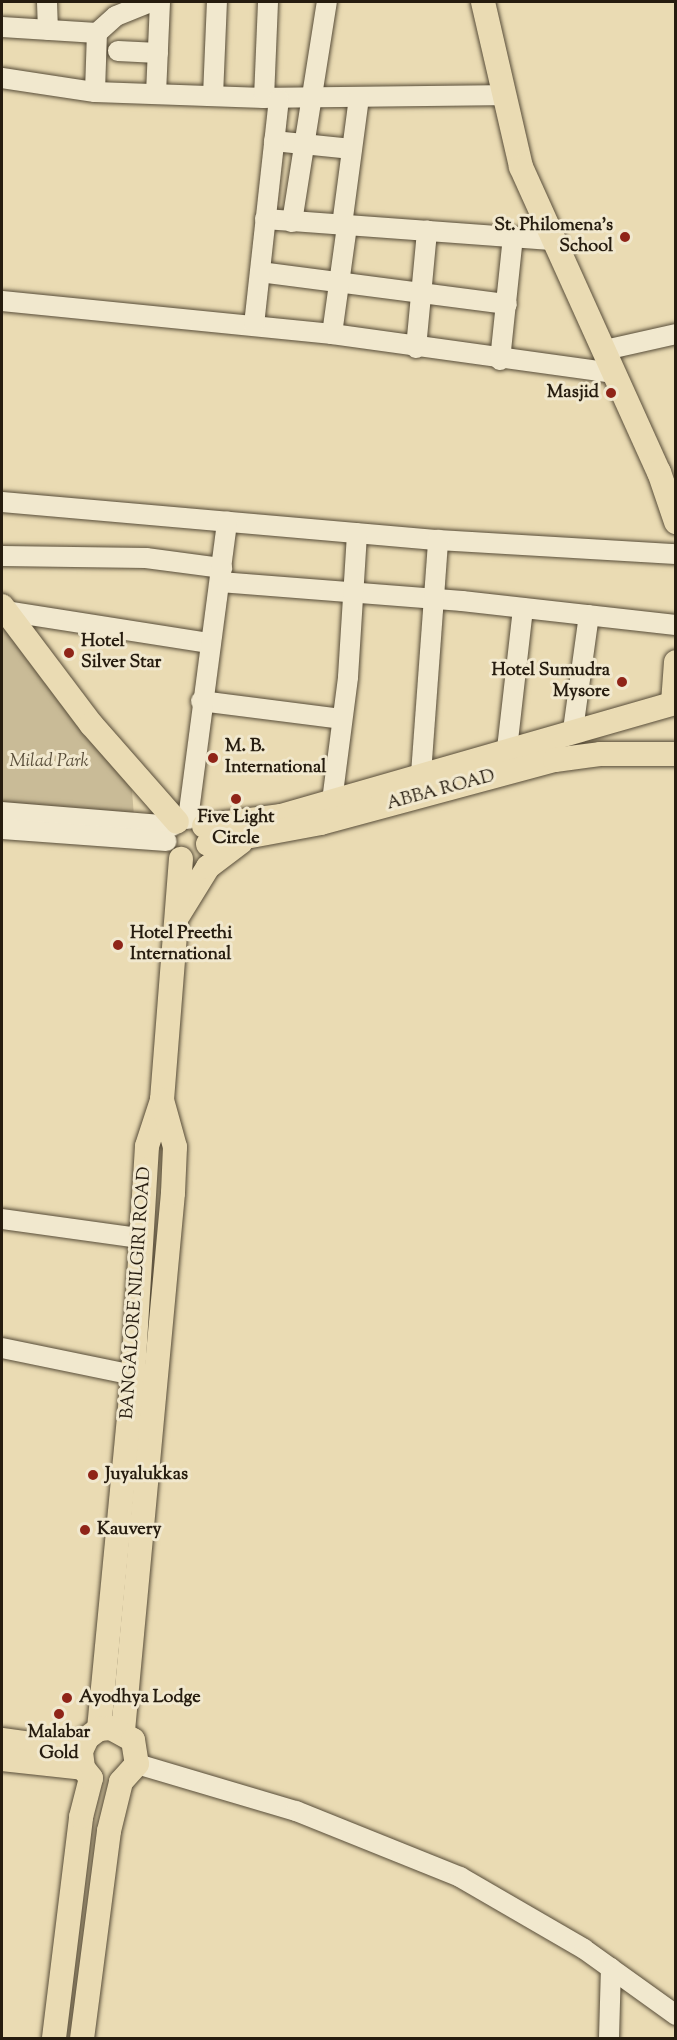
<!DOCTYPE html>
<style>
body{margin:0}
#map{position:relative;width:677px;height:2040px;overflow:hidden;background:#eadbb3;font-family:"Sorts Mill Goudy",serif}
div>[style]{position:absolute}
.green>*{inset:0;background:#c9bb97}
.roads{filter:drop-shadow(0 0 2px #574c38) drop-shadow(0 0 2px #574c38)}
.minor>*{height:20px;margin:-10px;padding:0 10px;transform-origin:10px;border-radius:10px;background:#f1e8ce}
.major>*{height:24px;margin:-12px;padding:0 12px;transform-origin:12px;border-radius:12px;background:#eadbb3}
.dots>*{width:16px;height:16px;translate:-50% -50%;box-sizing:border-box;border:3px solid #f1e8ce;border-radius:50%}
span{translate:-50% -50%;white-space:nowrap;text-align:center;line-height:1.15;-webkit-text-stroke:6px #f1e8ce;paint-order:stroke}
.poi-label{font-size:18px;color:#261c0f;font-weight:700}
.right{translate:-100% -50%;text-align:right}
.left{translate:0 -50%;text-align:left}
.park-label{font-size:18px;color:#574c38;font-style:italic}
.street-label{font-size:18px;color:#261c0f}
.frame{position:absolute;inset:0;border:3px solid #261c0f;pointer-events:none}
</style>
<div id="map">
<div class="green">
<div style="clip-path:polygon(2px 623px,132px 790px,134px 817px,2px 806px)"></div>
</div>
<div class="roads">
<div class="minor">
<div style="left:47px;top:2px;width:28px;rotate:88deg"></div>
<div style="left:2px;top:27px;width:95px;rotate:3.6deg"></div>
<div style="left:97px;top:33px;width:25px;rotate:-42deg"></div>
<div style="left:116px;top:16px;width:38px;rotate:-22deg"></div>
<div style="left:118px;top:51px;width:40px;rotate:2.9deg"></div>
<div style="left:2px;top:78px;width:94px;rotate:8.6deg"></div>
<div style="left:95px;top:92px;width:169px;rotate:2deg"></div>
<div style="left:264px;top:98px;width:240px;rotate:-0.7deg"></div>
<div style="left:95px;top:92px;width:59px;rotate:-88.1deg"></div>
<div style="left:156px;top:94px;width:92px;rotate:-87.5deg"></div>
<div style="left:213px;top:96px;width:94px;rotate:-87.6deg"></div>
<div style="left:264px;top:98px;width:96px;rotate:-87.6deg"></div>
<div style="left:274px;top:141px;width:78px;rotate:5.9deg"></div>
<div style="left:265px;top:219px;width:287px;rotate:4.2deg"></div>
<div style="left:292px;top:222px;width:223px;rotate:-81deg"></div>
<div style="left:342px;top:225px;width:129px;rotate:-82.4deg"></div>
<div style="left:260px;top:272px;width:249px;rotate:7.4deg"></div>
<div style="left:2px;top:301px;width:332px;rotate:5.7deg"></div>
<div style="left:332px;top:334px;width:285px;rotate:7.9deg"></div>
<div style="left:254px;top:325px;width:227px;rotate:-83.7deg"></div>
<div style="left:332px;top:334px;width:109px;rotate:-82.1deg"></div>
<div style="left:416px;top:348px;width:118px;rotate:-84.6deg"></div>
<div style="left:605px;top:350px;width:73px;rotate:-12.7deg"></div>
<div style="left:500px;top:360px;width:124px;rotate:-84deg"></div>
<div style="left:2px;top:502px;width:438px;rotate:5deg"></div>
<div style="left:438px;top:540px;width:238px;rotate:3.4deg"></div>
<div style="left:2px;top:556px;width:144px;rotate:0.8deg"></div>
<div style="left:146px;top:558px;width:77px;rotate:7.5deg"></div>
<div style="left:220px;top:582px;width:243px;rotate:4.5deg"></div>
<div style="left:462px;top:601px;width:215px;rotate:6.4deg"></div>
<div style="left:5px;top:611px;width:207px;rotate:8.9deg"></div>
<div style="left:201px;top:701px;width:141px;rotate:7.3deg"></div>
<div style="left:573px;top:730px;width:116px;rotate:-82.1deg"></div>
<div style="left:507px;top:749px;width:142px;rotate:-83.5deg"></div>
<div style="left:421px;top:774px;width:235px;rotate:-85.8deg"></div>
<div style="left:332px;top:801px;width:125px;rotate:-82.6deg"></div>
<div style="left:348px;top:677px;width:144px;rotate:-86.4deg"></div>
<div style="left:2px;top:812px;width:171px;rotate:4.7deg"></div>
<div style="left:188px;top:819px;width:300px;rotate:-82.5deg"></div>
<div style="left:2px;top:829px;width:165px;rotate:4.2deg"></div>
<div style="left:2px;top:1219px;width:138px;rotate:7.9deg"></div>
<div style="left:2px;top:1348px;width:134px;rotate:11.6deg"></div>
<div style="left:137px;top:1764px;width:166px;rotate:16.5deg"></div>
<div style="left:296px;top:1811px;width:177px;rotate:21.9deg"></div>
<div style="left:460px;top:1877px;width:143px;rotate:30.1deg"></div>
<div style="left:584px;top:1949px;width:113px;rotate:35.7deg"></div>
<div style="left:609px;top:2038px;width:70px;rotate:-88.4deg"></div>
</div>
<div class="major">
<div style="left:483px;top:2px;width:169px;rotate:77deg"></div>
<div style="left:521px;top:167px;width:335px;rotate:65.7deg"></div>
<div style="left:659px;top:472px;width:53px;rotate:71.2deg"></div>
<div style="left:2px;top:606px;width:148px;rotate:53deg"></div>
<div style="left:91px;top:724px;width:130px;rotate:48.7deg"></div>
<div style="left:673px;top:703px;width:41px;rotate:-85.8deg"></div>
<div style="left:204px;top:826px;width:78px;rotate:-7.4deg"></div>
<div style="left:281px;top:816px;width:411px;rotate:-16deg"></div>
<div style="left:208px;top:844px;width:115px;rotate:-10.5deg"></div>
<div style="left:321px;top:823px;width:242px;rotate:-15.1deg"></div>
<div style="left:555px;top:760px;width:45px;rotate:-7.6deg"></div>
<div style="left:600px;top:754px;width:76px"></div>
<div style="left:179px;top:914px;width:55px;rotate:-58.3deg"></div>
<div style="left:208px;top:867px;width:41px;rotate:-37.1deg"></div>
<div style="left:99px;top:1729px;width:356px;rotate:-84.5deg"></div>
<div style="left:133px;top:1375px;width:229px;rotate:-86.5deg"></div>
<div style="left:147px;top:1146px;width:48px;rotate:-71.9deg"></div>
<div style="left:162px;top:1100px;width:242px;rotate:-85.5deg"></div>
<div style="left:123px;top:1731px;width:540px;rotate:-84.69deg"></div>
<div style="left:173px;top:1193px;width:46px;rotate:-87.5deg"></div>
<div style="left:175px;top:1147px;width:49px;rotate:-105.5deg"></div>
<div style="left:2px;top:1740px;width:80px;rotate:7.9deg"></div>
<div style="left:2px;top:1759px;width:81px;rotate:6.3deg"></div>
<div style="left:54px;top:2038px;width:223px;rotate:-83deg"></div>
<div style="left:81px;top:1817px;width:40px;rotate:-75.6deg"></div>
<div style="left:91px;top:1778px;width:13px;rotate:-129deg"></div>
<div style="left:83px;top:1768px;width:17px;rotate:-97deg"></div>
<div style="left:81px;top:1751px;width:14px;rotate:-65deg"></div>
<div style="left:87px;top:1738px;width:15px;rotate:-37deg"></div>
<div style="left:99px;top:1729px;width:12px;rotate:-5deg"></div>
<div style="left:111px;top:1728px;width:25px;rotate:29deg"></div>
<div style="left:133px;top:1740px;width:24px;rotate:81deg"></div>
<div style="left:137px;top:1764px;width:24px;rotate:132deg"></div>
<div style="left:121px;top:1782px;width:50px;rotate:103.8deg"></div>
<div style="left:109px;top:1831px;width:209px;rotate:97.4deg"></div>
</div>
</div>
<div class="dots">
<div style="left:625px;top:237px;background:#8f2418"></div>
<div style="left:611px;top:393px;background:#8f2418"></div>
<div style="left:69px;top:653px;background:#8f2418"></div>
<div style="left:622px;top:682px;background:#8f2418"></div>
<div style="left:213px;top:758px;background:#8f2418"></div>
<div style="left:236px;top:799px;background:#8f2418"></div>
<div style="left:118px;top:945px;background:#8f2418"></div>
<div style="left:93px;top:1475px;background:#8f2418"></div>
<div style="left:85px;top:1530px;background:#8f2418"></div>
<div style="left:67px;top:1698px;background:#8f2418"></div>
<div style="left:59px;top:1714px;background:#8f2418"></div>
</div>
<div class="poi-label">
<span class="right" style="left:613px;top:237px">St. Philomena's<br>School</span>
<span class="right" style="left:599px;top:393px">Masjid</span>
<span class="left" style="left:81px;top:653px">Hotel<br>Silver Star</span>
<span class="right" style="left:610px;top:682px">Hotel Sumudra<br>Mysore</span>
<span class="left" style="left:225px;top:758px">M. B.<br>International</span>
<span style="left:236px;top:829px">Five Light<br>Circle</span>
<span class="left" style="left:130px;top:945px">Hotel Preethi<br>International</span>
<span class="left" style="left:105px;top:1475px">Juyalukkas</span>
<span class="left" style="left:97px;top:1530px">Kauvery</span>
<span class="left" style="left:79px;top:1698px">Ayodhya Lodge</span>
<span style="left:59px;top:1744px">Malabar<br>Gold</span>
</div>
<div class="park-label">
<span style="left:49px;top:762px">Milad Park</span>
</div>
<div class="street-label">
<span style="left:441px;top:791px;rotate:-15deg">ABBA ROAD</span>
<span style="left:137px;top:1293px;rotate:-86deg">BANGALORE NILGIRI ROAD</span>
</div>
<div class="frame"></div>
</div>
